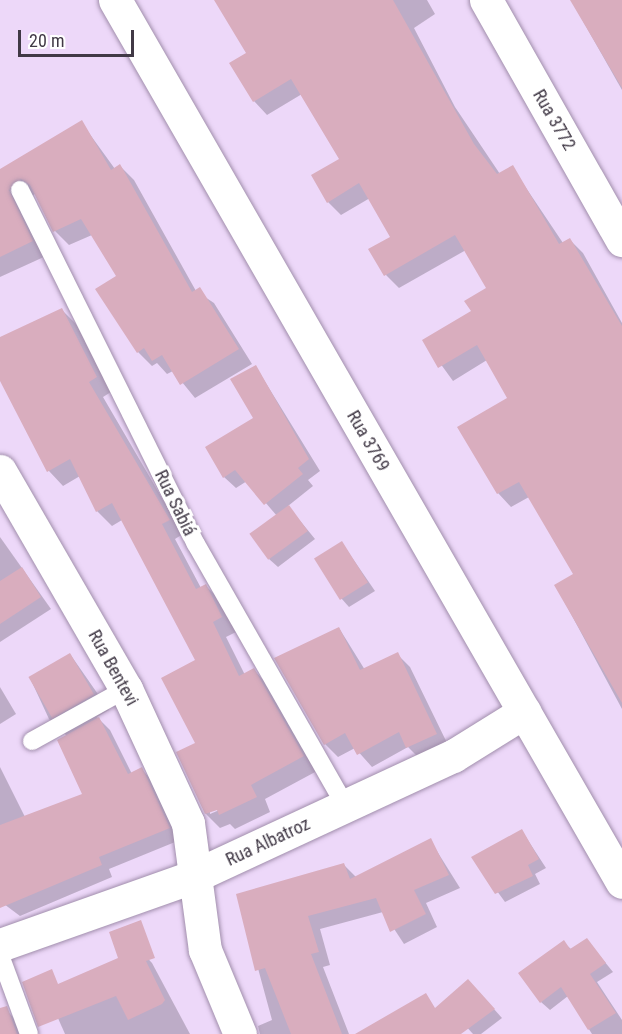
<!DOCTYPE html>
<meta charset="utf-8">
<style>
body{margin:0}
#map{position:relative;width:622px;height:1034px;overflow:hidden;background:#edd8f9;font-family:"Roboto Condensed",sans-serif}
div>[style]{position:absolute}
.shadow>*{inset:0;background:#0003}
.building>*{inset:0;background:#d9adbe;transform-origin:0 0}
.roads{filter:drop-shadow(0 0 2px #a18eac) drop-shadow(0 0 2px #a18eac)}
.lane>*{height:18px;margin:-9px;padding:0 9px;transform-origin:9px;border-radius:9px;background:#fff}
.street>*{height:33px;margin:-16.5px;padding:0 16.5px;transform-origin:16.5px;border-radius:16.5px;background:#fff}
span{translate:-50% -50%;white-space:nowrap;text-align:center;line-height:1.15;-webkit-text-stroke:6px #fff;paint-order:stroke}
.street-label{font-size:18px;color:#413946}
.scale{position:absolute;left:18px;top:30px;width:116px;height:27px;box-sizing:border-box;border:3px solid #413946;border-top:0;padding-left:8px;font-size:18px;line-height:21px;white-space:nowrap;color:#413946;-webkit-text-stroke:4px #fff;paint-order:stroke}
</style>
<div id="map">
<div class="shadow">
<div style="clip-path:polygon(216px 0,427px 0,435px 14px,414px 28px,455px 107px,500px 174px,512px 167px,563px 243px,569px 239px,583px 253px,622px 323px,622px 709px,556px 586px,575px 575px,529px 497px,511px 507px,498px 493px,509px 398px,487px 360px,453px 381px,424px 341px,473px 312px,488px 289px,466px 250px,399px 288px,386px 275px,392px 237px,370px 198px,341px 215px,328px 202px,341px 159px,302px 94px,267px 115px,254px 101px,248px 54px)"></div>
<div style="clip-path:polygon(571px 0,622px 0,622px 90px)"></div>
<div style="clip-path:polygon(81px 122px,115px 169px,120px 166px,134px 180px,196px 291px,214px 303px,252px 364px,195px 398px,173px 371px,167px 374px,157px 363px,152px 366px,138px 352px,118px 277px,92px 235px,69px 245px,55px 231px,36px 193px,22px 205px,46px 256px,0 277px,0 170px)"></div>
<div style="clip-path:polygon(evenodd,62px 310px,77px 325px,111px 392px,103px 397px,183px 534px,175px 539px,201px 588px,206px 586px,220px 600px,236px 632px,226px 637px,245px 675px,254px 670px,268px 685px,317px 771px,265px 799px,270px 812px,235px 829px,230px 824px,220px 828px,206px 814px,197px 743px,197px 661px,122px 520px,112px 526px,97px 511px,80px 476px,63px 486px,49px 471px,0 376px,0 339px,62px 310px,224px 808px,210px 814px,210px 811px,224px 808px)"></div>
<div style="clip-path:polygon(256px 367px,320px 471px,308px 480px,313px 486px,288px 506px,315px 539px,278px 567px,269px 559px,277px 516px,247px 481px,236px 488px,224px 477px,255px 419px)"></div>
<div style="clip-path:polygon(0 537px,51px 609px,0 642px)"></div>
<div style="clip-path:polygon(342px 543px,375px 591px,349px 607px,341px 598px)"></div>
<div style="clip-path:polygon(339px 628px,365px 670px,397px 654px,410px 667px,449px 747px,421px 760px,408px 747px,372px 767px,355px 748px,338px 757px,325px 744px)"></div>
<div style="clip-path:polygon(70px 654px,109px 710px,97px 717px,110px 730px,132px 774px,141px 769px,153px 781px,180px 840px,109px 869px,112px 877px,20px 916px,0 901px,0 767px,25px 817px,85px 794px,67px 736px,49px 719px,30px 678px)"></div>
<div style="clip-path:polygon(0 687px,16px 714px,0 724px)"></div>
<div style="clip-path:polygon(522px 831px,546px 868px,535px 874px,540px 884px,505px 902px,473px 858px)"></div>
<div style="clip-path:polygon(430px 840px,460px 888px,426px 903px,437px 927px,404px 944px,383px 912px,320px 929px,330px 965px,323px 967px,349px 1034px,260px 1034px,258px 1026px,272px 1020px,238px 895px,344px 865px,356px 877px)"></div>
<div style="clip-path:polygon(587px 940px,613px 972px,597px 982px,622px 1020px,622px 1034px,592px 1034px,568px 996px,550px 1010px,541px 1002px,563px 942px,571px 949px)"></div>
<div style="clip-path:polygon(140px 950px,152px 963px,190px 1034px,65px 1034px,46px 991px)"></div>
<div style="clip-path:polygon(476px 989px,502px 1018px,481px 1034px,473px 1034px,444px 1002px)"></div>
<div style="clip-path:polygon(4px 1008px,20px 1024px,23px 1034px,0 1034px)"></div>
</div>
<div class="building">
<div style="clip-path:polygon(214px 0,393px 0,474px 144px,497px 174px,513px 165px,559px 244px,570px 238px,622px 326px,622px 703px,554px 585px,573px 574px,519px 482px,497px 494px,457px 427px,507px 398px,477px 345px,438px 368px,422px 340px,471px 311px,464px 301px,486px 288px,455px 235px,384px 276px,368px 249px,390px 237px,359px 183px,327px 203px,311px 175px,339px 159px,291px 79px,253px 102px,229px 63px,246px 53px)"></div>
<div style="clip-path:polygon(570px 0,622px 0,622px 88px)"></div>
<div style="clip-path:polygon(82px 120px,111px 170px,120px 164px,192px 292px,200px 287px,239px 349px,180px 385px,162px 355px,152px 361px,144px 348px,137px 353px,95px 289px,116px 276px,81px 219px,53px 232px,30px 185px,21px 179px,9px 190px,33px 241px,0 257px,0 169px)"></div>
<div style="clip-path:polygon(62px 308px,97px 377px,89px 382px,170px 520px,162px 524px,196px 589px,206px 584px,222px 617px,213px 622px,239px 676px,254px 668px,304px 756px,251px 785px,257px 797px,219px 815px,217px 810px,205px 814px,176px 752px,195px 743px,161px 678px,195px 660px,112px 503px,96px 512px,70px 459px,47px 472px,0 381px,0 337px)"></div>
<div style="clip-path:polygon(256px 365px,309px 459px,298px 468px,303px 474px,264px 505px,235px 470px,223px 478px,205px 447px,253px 418px,230px 379px)"></div>
<div style="left:289px;top:505px;width:32px;height:49px;rotate:54deg"></div>
<div style="left:342px;top:541px;width:49px;height:33px;rotate:58deg"></div>
<div style="clip-path:polygon(22px 567px,41px 597px,0 624px,0 581px)"></div>
<div style="clip-path:polygon(339px 627px,360px 670px,398px 652px,437px 734px,406px 748px,399px 732px,357px 755px,345px 733px,324px 745px,274px 658px)"></div>
<div style="left:70px;top:653px;width:48px;height:48px;rotate:60deg"></div>
<div style="clip-path:polygon(99px 717px,128px 774px,142px 767px,170px 828px,99px 857px,102px 865px,0 908px,0 825px,82px 794px,57px 740px)"></div>
<div style="clip-path:polygon(522px 829px,539px 859px,528px 865px,533px 876px,495px 894px,471px 857px)"></div>
<div style="clip-path:polygon(431px 838px,449px 875px,414px 890px,426px 914px,390px 932px,376px 898px,308px 916px,319px 952px,311px 954px,342px 1034px,291px 1034px,265px 968px,255px 971px,236px 894px,344px 863px,350px 879px)"></div>
<div style="clip-path:polygon(141px 920px,155px 958px,146px 961px,165px 1000px,162px 1004px,128px 1020px,116px 996px,38px 1027px,22px 982px,52px 969px,58px 984px,118px 958px,109px 932px)"></div>
<div style="clip-path:polygon(587px 938px,606px 963px,590px 974px,616px 1013px,588px 1030px,561px 987px,540px 1003px,518px 973px,564px 940px,570px 949px)"></div>
<div style="clip-path:polygon(468px 979px,495px 1009px,461px 1034px,355px 1034px,426px 993px,435px 1008px)"></div>
<div style="clip-path:polygon(7px 1006px,17px 1034px,0 1034px,0 1008px)"></div>
</div>
<div class="roads">
<div class="lane">
<div style="left:20px;top:190px;width:395px;rotate:63.6deg"></div>
<div style="left:196px;top:544px;width:303px;rotate:60.3deg"></div>
<div style="left:32px;top:741px;width:107px;rotate:-29deg"></div>
<div style="left:0;top:955px;width:84px;rotate:69.8deg"></div>
</div>
<div class="street">
<div style="left:115px;top:0;width:1017px;rotate:60.11deg"></div>
<div style="left:486px;top:0;width:276px;rotate:60.5deg"></div>
<div style="left:0;top:471px;width:252px;rotate:60deg"></div>
<div style="left:126px;top:689px;width:148px;rotate:65.2deg"></div>
<div style="left:188px;top:823px;width:128px;rotate:82.4deg"></div>
<div style="left:205px;top:950px;width:91px;rotate:67.4deg"></div>
<div style="left:0;top:945px;width:204px;rotate:-19.5deg"></div>
<div style="left:192px;top:877px;width:288px;rotate:-24.9deg"></div>
<div style="left:453px;top:756px;width:84px;rotate:-31.8deg"></div>
</div>
</div>
<div class="street-label">
<span style="left:554px;top:120px;rotate:60deg">Rua 3772</span>
<span style="left:368px;top:441px;rotate:60deg">Rua 3769</span>
<span style="left:175px;top:503px;rotate:64deg">Rua Sabiá</span>
<span style="left:113px;top:668px;rotate:61deg">Rua Bentevi</span>
<span style="left:268px;top:842px;rotate:-25deg">Rua Albatroz</span>
</div>
<div class="scale">20 m</div>
</div>
